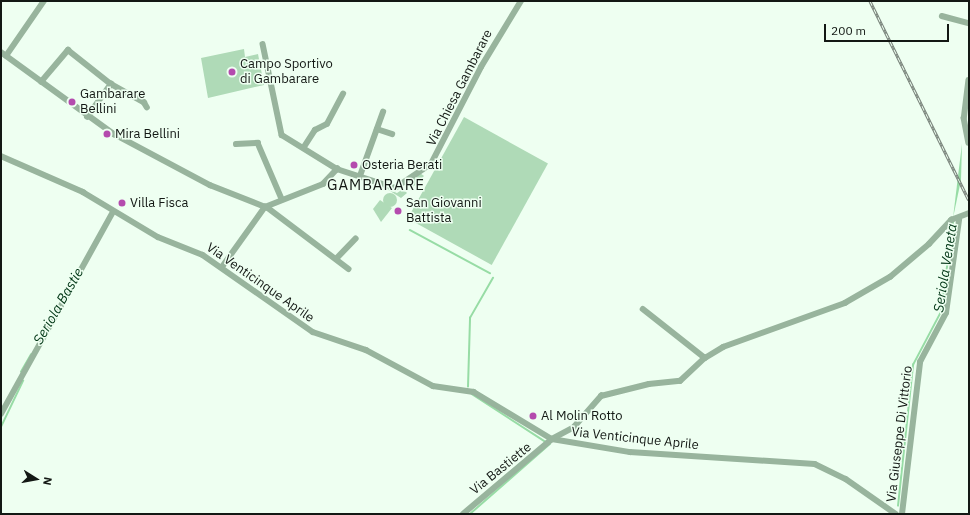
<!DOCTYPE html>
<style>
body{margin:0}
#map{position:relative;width:970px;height:515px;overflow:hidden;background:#eefff1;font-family:"IBM Plex Sans",sans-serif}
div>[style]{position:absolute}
.green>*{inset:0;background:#afdab7;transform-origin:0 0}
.round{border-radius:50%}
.water>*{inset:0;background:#97dca5}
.stream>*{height:1.5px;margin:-0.75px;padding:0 0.75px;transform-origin:0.75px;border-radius:0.75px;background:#97dca5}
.minor>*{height:5.5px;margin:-2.75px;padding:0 2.75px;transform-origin:2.75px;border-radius:2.75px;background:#98b49d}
.rail>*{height:3px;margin-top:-1.5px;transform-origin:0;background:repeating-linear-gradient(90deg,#eefff1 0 4.5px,#778179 0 9px);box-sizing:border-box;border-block:1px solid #778179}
.dots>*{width:11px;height:11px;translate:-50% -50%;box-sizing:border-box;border:2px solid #eefff1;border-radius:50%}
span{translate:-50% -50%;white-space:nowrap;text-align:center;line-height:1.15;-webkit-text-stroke:3px #eefff1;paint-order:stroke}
.poi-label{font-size:13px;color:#131814}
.left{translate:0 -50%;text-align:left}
.street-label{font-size:13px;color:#131814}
.water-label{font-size:14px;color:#013615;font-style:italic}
.quarter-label{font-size:15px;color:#131814;letter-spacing:1px}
.frame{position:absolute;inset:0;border:2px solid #131814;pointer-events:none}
.north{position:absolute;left:16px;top:459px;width:40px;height:40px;-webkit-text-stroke:3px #eefff1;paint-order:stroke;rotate:101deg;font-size:11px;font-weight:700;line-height:16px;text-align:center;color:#131814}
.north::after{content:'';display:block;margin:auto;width:14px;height:18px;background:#131814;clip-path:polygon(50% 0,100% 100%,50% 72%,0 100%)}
.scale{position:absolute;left:824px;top:24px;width:125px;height:18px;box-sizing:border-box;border:2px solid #131814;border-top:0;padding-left:5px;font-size:12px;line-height:14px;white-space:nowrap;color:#131814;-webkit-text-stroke:3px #eefff1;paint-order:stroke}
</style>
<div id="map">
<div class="green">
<div style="clip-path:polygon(244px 49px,245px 57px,258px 54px,264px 85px,208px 98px,201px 58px)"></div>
<div style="left:464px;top:117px;width:96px;height:116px;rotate:29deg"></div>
<div style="clip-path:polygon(420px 173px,424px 176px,412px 188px,407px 185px)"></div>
<div style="clip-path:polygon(387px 189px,397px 193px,403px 189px,407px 193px,401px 198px)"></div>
<div class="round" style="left:383px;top:193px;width:14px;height:14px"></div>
<div style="clip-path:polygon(380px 200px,392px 208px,381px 222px,373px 209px)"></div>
</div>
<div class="water">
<div style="clip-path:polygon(962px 144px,961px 180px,953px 218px,959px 168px)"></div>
</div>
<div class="stream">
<div style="left:410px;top:230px;width:91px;rotate:28.3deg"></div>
<div style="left:21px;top:372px;width:20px;rotate:-60deg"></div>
<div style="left:468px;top:387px;width:69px;rotate:-88.3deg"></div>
<div style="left:470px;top:318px;width:46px;rotate:-60.1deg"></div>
<div style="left:472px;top:394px;width:88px;rotate:33deg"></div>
<div style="left:1px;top:427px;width:51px;rotate:-64.4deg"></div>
<div style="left:898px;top:506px;width:142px;rotate:-83.9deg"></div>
<div style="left:913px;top:365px;width:60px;rotate:-62.2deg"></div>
<div style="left:941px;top:312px;width:91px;rotate:-82.4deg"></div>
<div style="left:470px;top:514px;width:106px;rotate:-41.2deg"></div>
</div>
<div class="minor">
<div style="left:942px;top:16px;width:28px;rotate:15deg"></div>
<div style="left:263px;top:44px;width:93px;rotate:78.2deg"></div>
<div style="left:282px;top:135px;width:65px;rotate:31.7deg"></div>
<div style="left:1px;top:52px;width:140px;rotate:36deg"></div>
<div style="left:114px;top:134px;width:109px;rotate:28deg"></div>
<div style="left:210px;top:185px;width:62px;rotate:21.6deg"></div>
<div style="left:268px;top:208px;width:101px;rotate:37deg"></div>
<div style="left:6px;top:56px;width:67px;rotate:-55.4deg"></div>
<div style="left:969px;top:80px;width:38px;rotate:97deg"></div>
<div style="left:964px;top:118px;width:25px;rotate:79deg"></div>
<div style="left:41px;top:82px;width:42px;rotate:-49.8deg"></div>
<div style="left:68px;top:50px;width:55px;rotate:38.3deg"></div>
<div style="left:111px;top:84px;width:38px;rotate:29deg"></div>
<div style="left:144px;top:102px;width:6px;rotate:59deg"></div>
<div style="left:87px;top:117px;width:41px;rotate:-54deg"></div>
<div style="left:377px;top:129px;width:16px;rotate:18deg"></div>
<div style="left:236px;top:144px;width:22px;rotate:-3deg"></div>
<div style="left:258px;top:143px;width:61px;rotate:66.8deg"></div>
<div style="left:304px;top:147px;width:20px;rotate:-57deg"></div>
<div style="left:315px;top:130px;width:13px;rotate:-27deg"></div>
<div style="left:327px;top:124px;width:34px;rotate:-62deg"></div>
<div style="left:1px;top:156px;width:90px;rotate:23.7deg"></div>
<div style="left:83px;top:192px;width:87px;rotate:31deg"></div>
<div style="left:158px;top:237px;width:48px;rotate:21.8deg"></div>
<div style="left:203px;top:255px;width:134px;rotate:35deg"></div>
<div style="left:313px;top:332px;width:56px;rotate:18.8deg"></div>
<div style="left:366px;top:350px;width:76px;rotate:28.2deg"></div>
<div style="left:433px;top:386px;width:41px;rotate:8.3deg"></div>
<div style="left:474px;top:392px;width:91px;rotate:31.1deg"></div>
<div style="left:552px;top:439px;width:79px;rotate:9.5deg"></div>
<div style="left:630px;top:452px;width:185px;rotate:3.7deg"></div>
<div style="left:815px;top:464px;width:34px;rotate:26deg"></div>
<div style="left:846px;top:479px;width:61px;rotate:35deg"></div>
<div style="left:360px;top:176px;width:68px;rotate:-70.2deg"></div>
<div style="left:336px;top:259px;width:28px;rotate:-46deg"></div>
<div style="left:222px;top:267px;width:74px;rotate:-54.4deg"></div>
<div style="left:265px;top:207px;width:62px;rotate:-21.6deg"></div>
<div style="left:323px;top:184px;width:21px;rotate:-47deg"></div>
<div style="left:337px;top:169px;width:61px;rotate:18.1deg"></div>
<div style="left:395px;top:188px;width:43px;rotate:-33.7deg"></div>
<div style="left:431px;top:164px;width:109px;rotate:-62.7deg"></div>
<div style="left:481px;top:67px;width:77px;rotate:-58.8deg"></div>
<div style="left:643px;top:309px;width:79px;rotate:38.3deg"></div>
<div style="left:1px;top:414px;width:231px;rotate:-61deg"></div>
<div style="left:463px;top:514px;width:116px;rotate:-40.1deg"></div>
<div style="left:552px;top:439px;width:24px;rotate:-28deg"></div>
<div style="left:573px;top:428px;width:43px;rotate:-48.8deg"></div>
<div style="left:601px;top:396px;width:49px;rotate:-14deg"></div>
<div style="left:649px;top:384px;width:31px;rotate:-6deg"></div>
<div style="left:680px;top:381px;width:34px;rotate:-43deg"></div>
<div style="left:705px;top:358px;width:21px;rotate:-31deg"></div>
<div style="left:723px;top:347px;width:130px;rotate:-19.8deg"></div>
<div style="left:845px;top:303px;width:52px;rotate:-30deg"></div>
<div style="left:890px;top:277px;width:51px;rotate:-40.2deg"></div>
<div style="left:929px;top:244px;width:33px;rotate:-47deg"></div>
<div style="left:951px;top:220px;width:19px;rotate:-21deg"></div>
<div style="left:902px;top:514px;width:153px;rotate:-83.2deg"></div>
<div style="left:920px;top:362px;width:55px;rotate:-62deg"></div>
<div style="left:946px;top:313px;width:94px;rotate:-82deg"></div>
</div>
<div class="rail">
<div style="left:870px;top:1px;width:222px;rotate:63.6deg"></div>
</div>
<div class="dots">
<div style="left:232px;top:72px;background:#b44bae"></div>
<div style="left:72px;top:102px;background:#b44bae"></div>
<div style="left:107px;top:134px;background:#b44bae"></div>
<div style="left:354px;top:165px;background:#b44bae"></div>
<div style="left:122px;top:203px;background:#b44bae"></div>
<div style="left:398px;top:211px;background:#b44bae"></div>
<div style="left:533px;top:416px;background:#b44bae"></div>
</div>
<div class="poi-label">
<span class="left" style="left:240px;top:72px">Campo Sportivo<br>di Gambarare</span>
<span class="left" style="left:80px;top:102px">Gambarare<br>Bellini</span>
<span class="left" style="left:115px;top:134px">Mira Bellini</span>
<span class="left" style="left:362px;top:165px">Osteria Berati</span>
<span class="left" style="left:130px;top:203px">Villa Fisca</span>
<span class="left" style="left:406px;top:211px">San Giovanni<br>Battista</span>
<span class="left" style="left:541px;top:416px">Al Molin Rotto</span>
</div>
<div class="street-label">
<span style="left:460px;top:88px;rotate:-63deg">Via Chiesa Gambarare</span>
<span style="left:260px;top:283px;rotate:35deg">Via Venticinque Aprile</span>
<span style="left:900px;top:434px;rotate:-83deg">Via Giuseppe Di Vittorio</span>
<span style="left:635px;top:439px;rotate:6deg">Via Venticinque Aprile</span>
<span style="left:501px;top:469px;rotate:-39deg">Via Bastiette</span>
</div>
<div class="water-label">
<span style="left:945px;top:268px;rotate:-81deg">Seriola Veneta</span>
<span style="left:58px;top:306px;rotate:-60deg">Seriola Bastie</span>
</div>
<div class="quarter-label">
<span style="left:376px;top:185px">GAMBARARE</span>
</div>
<div class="frame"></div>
<div class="north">N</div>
<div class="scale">200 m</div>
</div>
